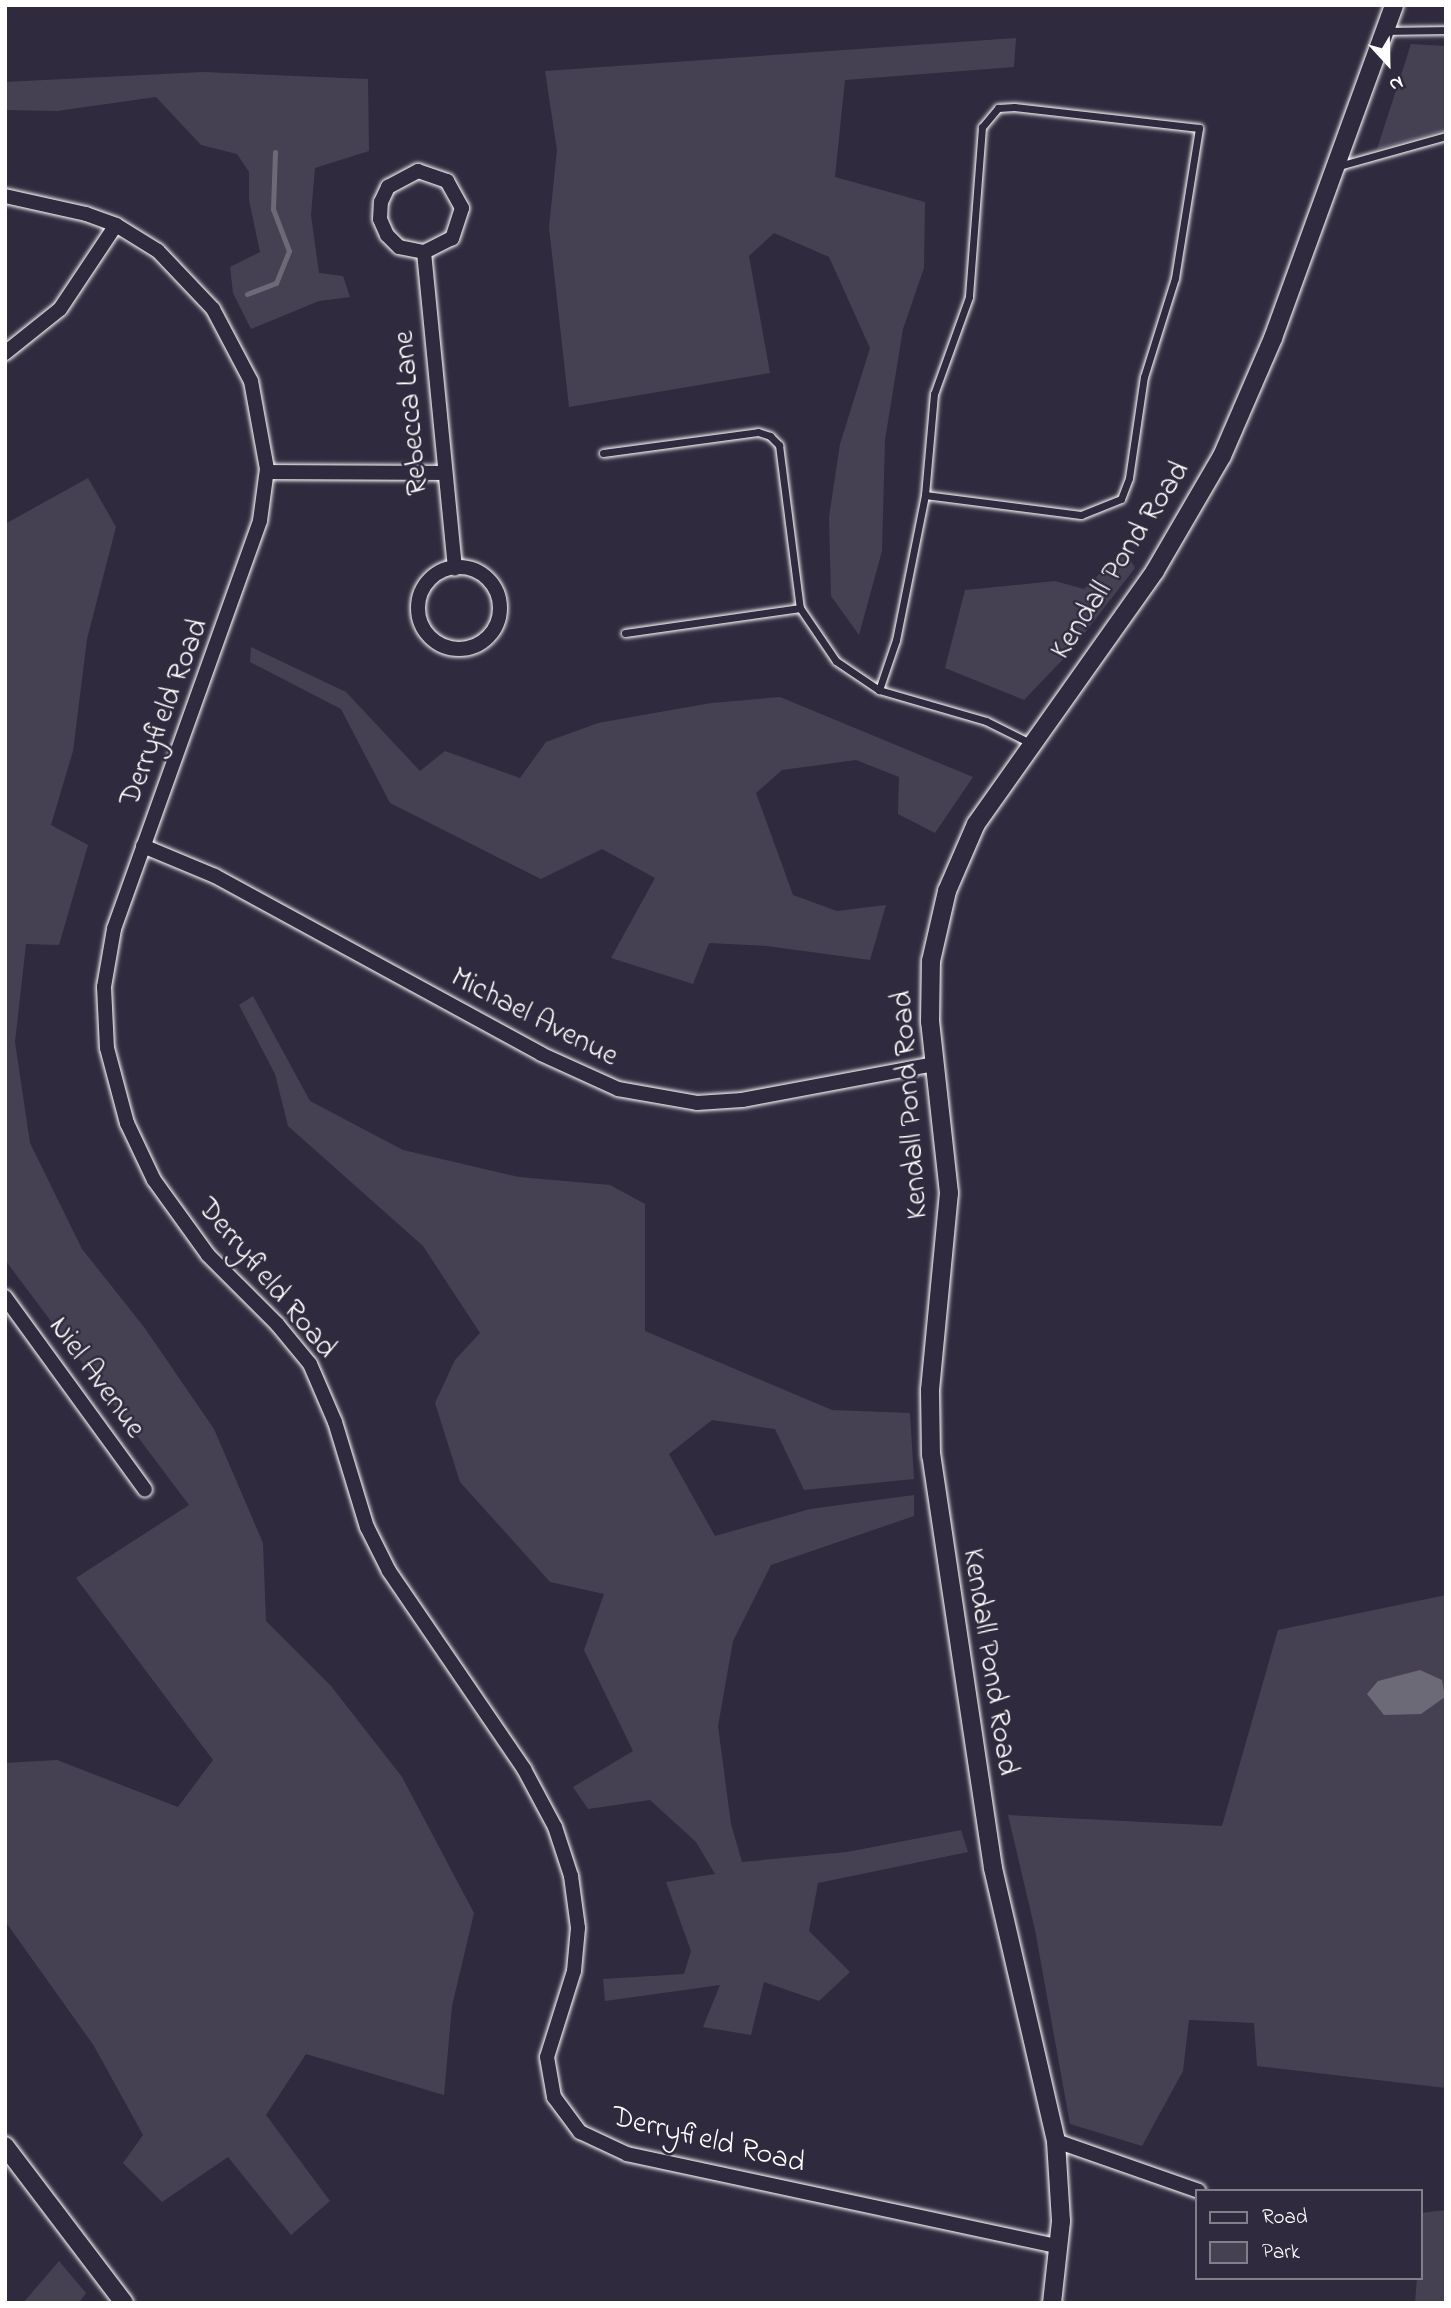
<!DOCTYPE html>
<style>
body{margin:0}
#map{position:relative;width:1451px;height:2308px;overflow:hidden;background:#2f2a3d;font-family:"Indie Flower",sans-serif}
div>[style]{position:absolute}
.green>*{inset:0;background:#464152}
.water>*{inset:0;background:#6d6a77}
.stream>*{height:5px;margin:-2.5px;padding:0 2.5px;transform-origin:2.5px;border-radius:2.5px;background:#6d6a77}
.roads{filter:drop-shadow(0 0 2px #fff) drop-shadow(0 0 2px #fff)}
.service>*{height:7px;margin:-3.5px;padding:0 3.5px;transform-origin:3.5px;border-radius:3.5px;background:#2f2a3d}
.minor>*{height:14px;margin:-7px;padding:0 7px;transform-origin:7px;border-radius:7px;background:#2f2a3d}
.minor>.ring{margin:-7px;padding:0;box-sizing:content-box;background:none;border:14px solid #2f2a3d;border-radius:50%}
.tertiary>*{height:18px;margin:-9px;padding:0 9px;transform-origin:9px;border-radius:9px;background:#2f2a3d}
span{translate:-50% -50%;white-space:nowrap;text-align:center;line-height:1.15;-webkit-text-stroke:5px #2f2a3d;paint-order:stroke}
.street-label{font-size:30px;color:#fff}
.frame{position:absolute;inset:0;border:7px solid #fff;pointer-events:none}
.legend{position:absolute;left:1195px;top:2189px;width:228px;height:91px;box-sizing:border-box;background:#2f2a3d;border:2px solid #827f8b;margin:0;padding:9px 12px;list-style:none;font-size:21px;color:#fff}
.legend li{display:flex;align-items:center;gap:14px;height:35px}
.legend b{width:35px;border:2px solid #827f8b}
.north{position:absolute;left:1353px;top:28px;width:70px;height:70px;-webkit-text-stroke:5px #2f2a3d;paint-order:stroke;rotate:158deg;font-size:19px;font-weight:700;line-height:28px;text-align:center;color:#fff}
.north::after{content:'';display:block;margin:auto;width:24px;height:32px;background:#fff;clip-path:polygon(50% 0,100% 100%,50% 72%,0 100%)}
</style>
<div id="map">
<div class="green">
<div style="clip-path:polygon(1016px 38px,1014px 67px,845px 80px,835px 177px,925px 202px,924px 268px,903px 329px,885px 440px,882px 551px,859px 635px,831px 596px,829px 517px,840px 444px,870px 348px,829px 257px,774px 233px,749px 256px,770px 373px,569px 407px,549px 227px,557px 150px,545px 71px)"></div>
<div style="clip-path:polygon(1411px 44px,1446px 46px,1446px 130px,1377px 149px)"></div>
<div style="clip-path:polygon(203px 72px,368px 79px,369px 151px,315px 168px,311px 215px,319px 273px,343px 276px,350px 297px,319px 301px,251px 329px,233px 293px,230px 267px,260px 252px,249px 200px,249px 172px,237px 154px,201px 145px,156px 97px,57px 111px,5px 110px,5px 82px)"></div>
<div style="clip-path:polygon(88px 478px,116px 527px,87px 639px,73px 751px,51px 825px,88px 845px,59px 945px,26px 944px,15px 1042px,30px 1143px,82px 1249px,144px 1327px,214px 1429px,263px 1543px,266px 1621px,331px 1686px,402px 1777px,474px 1913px,452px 2006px,444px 2095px,306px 2054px,266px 2115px,330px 2201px,291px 2235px,228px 2157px,162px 2202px,123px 2163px,143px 2135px,94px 2046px,5px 1921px,5px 1763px,57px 1760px,178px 1807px,213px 1760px,76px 1578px,189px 1505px,5px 1260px,5px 524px)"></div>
<div style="clip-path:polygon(1125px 550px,1135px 568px,1069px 653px,1024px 700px,945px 668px,965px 590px,1055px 581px,1084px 589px)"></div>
<div style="clip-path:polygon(251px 647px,346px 692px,420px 771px,445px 751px,520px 778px,546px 742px,598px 723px,711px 703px,780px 697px,973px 777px,935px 833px,898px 814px,899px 777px,856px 760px,782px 770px,756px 793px,793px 895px,837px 911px,886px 905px,870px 960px,767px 946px,709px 943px,693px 984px,611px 958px,655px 878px,602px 849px,541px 879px,390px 803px,341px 709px,250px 662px)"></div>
<div style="clip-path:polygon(253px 996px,310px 1101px,403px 1150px,519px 1177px,610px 1185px,645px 1204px,645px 1331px,832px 1410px,910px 1413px,914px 1479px,804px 1490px,775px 1429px,712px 1420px,669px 1454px,715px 1536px,810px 1509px,914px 1495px,914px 1516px,771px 1565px,733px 1641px,718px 1726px,731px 1824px,742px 1862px,847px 1852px,961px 1830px,968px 1852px,818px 1883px,809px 1931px,850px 1972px,819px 2001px,764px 1982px,751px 2035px,703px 2027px,720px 1985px,605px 2001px,603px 1979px,684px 1974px,691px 1951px,666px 1882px,715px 1874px,696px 1842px,650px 1800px,588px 1809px,573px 1787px,633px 1751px,584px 1650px,604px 1594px,550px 1582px,460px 1482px,435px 1403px,455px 1360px,480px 1333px,423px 1246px,288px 1126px,275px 1074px,239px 1005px)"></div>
<div style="clip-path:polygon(1446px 1595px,1446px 2088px,1257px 2066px,1254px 2023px,1189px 2020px,1183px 2071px,1142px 2146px,1070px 2124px,1035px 1930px,1008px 1815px,1222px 1826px,1278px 1630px)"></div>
<div style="clip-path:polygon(1446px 2210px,1446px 2303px,1415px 2303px,1417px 2278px,1421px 2278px,1421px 2213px)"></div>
<div style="clip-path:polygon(59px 2261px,86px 2293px,79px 2303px,23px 2303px)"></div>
</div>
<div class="water">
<div style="clip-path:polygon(1420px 1670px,1442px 1680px,1445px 1697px,1421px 1714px,1384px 1715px,1367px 1694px,1378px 1681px)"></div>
</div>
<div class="stream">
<div style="left:247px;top:294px;width:31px;rotate:-21deg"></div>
<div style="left:276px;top:283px;width:35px;rotate:-68deg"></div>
<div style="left:289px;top:251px;width:45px;rotate:-110.9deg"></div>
<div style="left:273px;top:209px;width:57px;rotate:-88deg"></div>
</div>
<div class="roads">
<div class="service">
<div style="left:1387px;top:31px;width:59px;rotate:-1deg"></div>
<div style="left:1339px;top:166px;width:111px;rotate:-15.7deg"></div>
<div style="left:603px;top:453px;width:156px;rotate:-7.7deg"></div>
<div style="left:758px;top:432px;width:13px;rotate:18deg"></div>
<div style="left:770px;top:436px;width:13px;rotate:45deg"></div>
<div style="left:779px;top:445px;width:164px;rotate:82.7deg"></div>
<div style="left:925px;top:495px;width:157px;rotate:7.3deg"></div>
<div style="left:1081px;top:515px;width:43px;rotate:-21.8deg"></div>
<div style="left:1121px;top:499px;width:22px;rotate:-69deg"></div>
<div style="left:1129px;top:478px;width:102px;rotate:-81.6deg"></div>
<div style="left:1144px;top:377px;width:104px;rotate:-72.6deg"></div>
<div style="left:1175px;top:278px;width:152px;rotate:-80.9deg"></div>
<div style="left:1199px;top:128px;width:186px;rotate:-173.5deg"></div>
<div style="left:1014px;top:107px;width:16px;rotate:176deg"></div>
<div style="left:998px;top:108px;width:25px;rotate:130deg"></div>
<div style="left:982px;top:127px;width:170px;rotate:94.4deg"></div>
<div style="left:969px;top:297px;width:103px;rotate:109.8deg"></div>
<div style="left:934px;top:394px;width:101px;rotate:95.1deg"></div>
<div style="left:925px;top:495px;width:148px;rotate:101.3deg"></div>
<div style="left:896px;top:640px;width:53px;rotate:108.8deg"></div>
<div style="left:879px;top:690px;width:111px;rotate:16.2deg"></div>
<div style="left:986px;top:721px;width:49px;rotate:26.6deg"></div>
<div style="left:625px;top:633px;width:177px;rotate:-8.1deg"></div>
<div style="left:800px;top:608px;width:64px;rotate:55.8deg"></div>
<div style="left:836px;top:661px;width:52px;rotate:34deg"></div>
</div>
<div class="minor">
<div style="left:5px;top:196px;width:83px;rotate:12.5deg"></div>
<div style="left:86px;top:214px;width:32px;rotate:20deg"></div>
<div style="left:116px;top:225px;width:49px;rotate:31.8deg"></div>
<div style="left:158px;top:251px;width:80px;rotate:46.5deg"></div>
<div style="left:213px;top:309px;width:81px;rotate:62.2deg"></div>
<div style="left:251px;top:381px;width:89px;rotate:79.7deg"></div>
<div style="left:267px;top:469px;width:52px;rotate:97.7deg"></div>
<div style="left:260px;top:521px;width:433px;rotate:109.7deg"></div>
<div style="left:114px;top:929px;width:59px;rotate:99.8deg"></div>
<div style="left:104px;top:987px;width:61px;rotate:87.2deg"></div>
<div style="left:107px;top:1048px;width:78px;rotate:75.1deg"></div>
<div style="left:127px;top:1123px;width:63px;rotate:64.7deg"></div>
<div style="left:154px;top:1180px;width:92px;rotate:54.2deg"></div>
<div style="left:208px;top:1255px;width:98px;rotate:45deg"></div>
<div style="left:277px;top:1324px;width:52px;rotate:50.5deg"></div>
<div style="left:310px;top:1364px;width:63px;rotate:66.7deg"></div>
<div style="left:335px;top:1422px;width:110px;rotate:73.1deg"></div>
<div style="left:367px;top:1527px;width:49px;rotate:63.4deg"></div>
<div style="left:389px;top:1571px;width:240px;rotate:55.7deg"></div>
<div style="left:524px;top:1769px;width:66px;rotate:61.9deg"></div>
<div style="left:555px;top:1827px;width:52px;rotate:71.9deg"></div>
<div style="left:571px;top:1876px;width:52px;rotate:82.3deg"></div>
<div style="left:578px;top:1928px;width:43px;rotate:95.3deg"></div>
<div style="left:574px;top:1971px;width:90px;rotate:107.4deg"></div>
<div style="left:547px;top:2057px;width:41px;rotate:80.1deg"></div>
<div style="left:554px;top:2097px;width:44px;rotate:53.4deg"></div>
<div style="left:580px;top:2132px;width:52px;rotate:25.1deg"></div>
<div style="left:627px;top:2154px;width:442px;rotate:12.1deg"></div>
<div style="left:424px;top:252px;width:25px;rotate:-169deg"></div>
<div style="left:399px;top:247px;width:17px;rotate:-135deg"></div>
<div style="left:387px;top:235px;width:17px;rotate:-114deg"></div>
<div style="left:380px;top:219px;width:17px;rotate:-87deg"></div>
<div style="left:381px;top:202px;width:17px;rotate:-65deg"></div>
<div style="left:388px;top:187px;width:34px;rotate:-28deg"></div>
<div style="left:418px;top:171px;width:31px;rotate:19deg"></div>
<div style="left:447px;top:181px;width:31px;rotate:61deg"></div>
<div style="left:462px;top:208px;width:32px;rotate:108deg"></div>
<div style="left:452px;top:238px;width:31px;rotate:153deg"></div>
<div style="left:424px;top:252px;width:318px;rotate:84.4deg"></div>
<div style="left:5px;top:353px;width:70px;rotate:-38.7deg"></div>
<div style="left:60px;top:309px;width:101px;rotate:-56.3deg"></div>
<div style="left:267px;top:472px;width:176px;rotate:0.3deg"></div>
<div class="ring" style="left:418px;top:567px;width:68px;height:68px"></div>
<div style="left:143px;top:846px;width:78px;rotate:22.6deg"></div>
<div style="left:215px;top:876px;width:371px;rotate:28.6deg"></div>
<div style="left:541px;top:1054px;width:85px;rotate:24.4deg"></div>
<div style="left:618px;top:1089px;width:80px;rotate:10deg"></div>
<div style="left:697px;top:1103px;width:45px;rotate:-3.8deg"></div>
<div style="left:742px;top:1100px;width:195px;rotate:-10.6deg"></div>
<div style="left:5px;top:1297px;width:238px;rotate:54deg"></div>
<div style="left:1056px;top:2141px;width:151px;rotate:19.3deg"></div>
</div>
<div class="tertiary">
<div style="left:5px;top:2146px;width:197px;rotate:52.8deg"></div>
<div style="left:1052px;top:2303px;width:82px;rotate:-83.7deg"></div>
<div style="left:1061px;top:2221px;width:80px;rotate:-93.6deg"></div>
<div style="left:1056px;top:2141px;width:280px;rotate:-103deg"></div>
<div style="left:993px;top:1868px;width:418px;rotate:-98.5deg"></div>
<div style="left:931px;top:1455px;width:65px;rotate:-90.9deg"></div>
<div style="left:930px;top:1390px;width:198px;rotate:-84.5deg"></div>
<div style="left:949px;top:1193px;width:172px;rotate:-96.3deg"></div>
<div style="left:930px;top:1022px;width:61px;rotate:-89.1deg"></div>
<div style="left:931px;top:961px;width:72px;rotate:-77.1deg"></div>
<div style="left:947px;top:891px;width:73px;rotate:-66.6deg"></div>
<div style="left:976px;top:824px;width:310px;rotate:-54.7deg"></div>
<div style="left:1155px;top:571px;width:133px;rotate:-59.8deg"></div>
<div style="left:1222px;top:456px;width:129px;rotate:-66.6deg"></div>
<div style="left:1273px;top:338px;width:354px;rotate:-70deg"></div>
</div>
</div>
<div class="street-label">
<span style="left:412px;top:413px;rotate:-95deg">Rebecca Lane</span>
<span style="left:1121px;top:561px;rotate:-57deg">Kendall Pond Road</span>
<span style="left:165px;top:713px;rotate:-69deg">Derryfield Road</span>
<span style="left:534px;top:1018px;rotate:27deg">Michael Avenue</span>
<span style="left:911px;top:1105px;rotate:-94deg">Kendall Pond Road</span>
<span style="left:266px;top:1279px;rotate:50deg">Derryfield Road</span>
<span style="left:96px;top:1378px;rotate:54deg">Niel Avenue</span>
<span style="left:989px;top:1662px;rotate:81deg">Kendall Pond Road</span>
<span style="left:708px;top:2141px;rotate:14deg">Derryfield Road</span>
</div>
<div class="frame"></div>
<ul class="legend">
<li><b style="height:9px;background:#2f2a3d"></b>Road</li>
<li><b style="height:19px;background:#464152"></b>Park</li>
</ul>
<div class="north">N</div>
</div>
